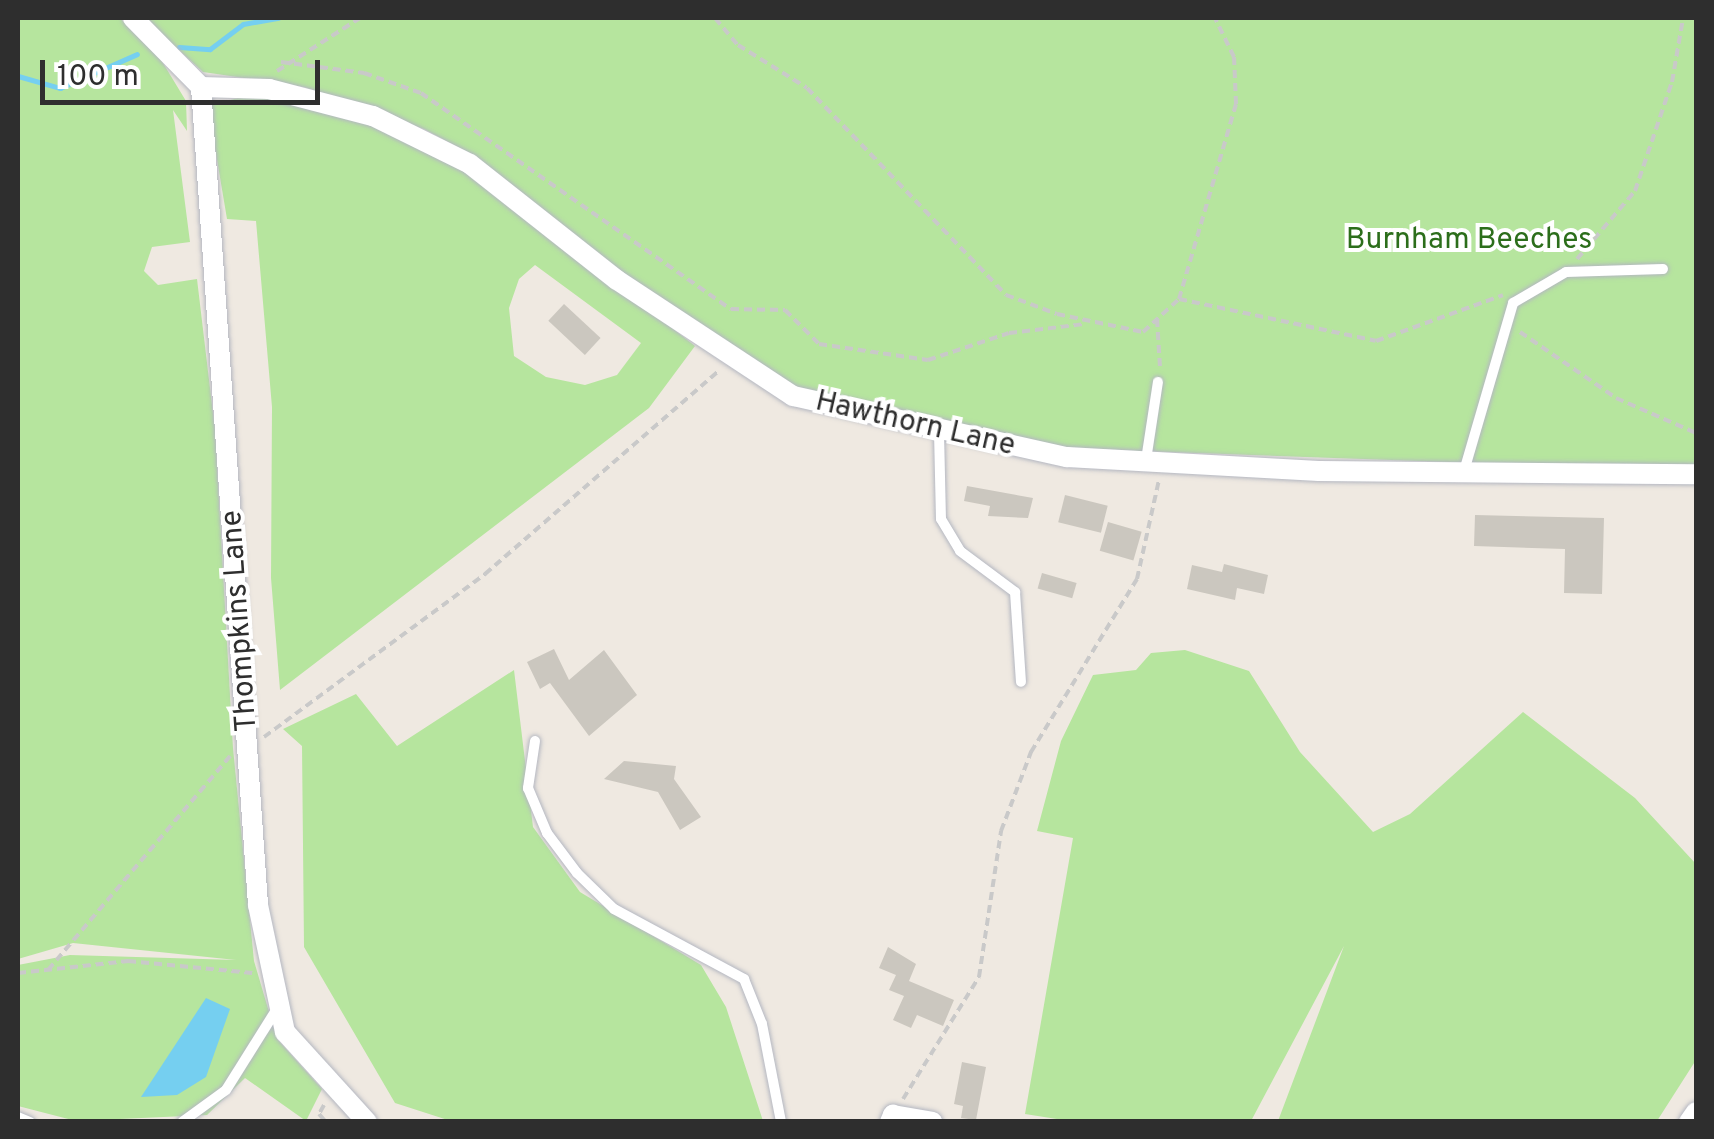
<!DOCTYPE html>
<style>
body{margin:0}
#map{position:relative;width:1714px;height:1139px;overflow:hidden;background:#efe9e1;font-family:Overpass,sans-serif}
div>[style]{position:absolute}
.green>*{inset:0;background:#b6e59e}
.water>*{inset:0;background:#75cff0}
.stream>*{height:5px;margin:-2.5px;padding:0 2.5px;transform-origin:2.5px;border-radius:2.5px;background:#75cff0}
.building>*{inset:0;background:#cbc7bf;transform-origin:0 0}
.path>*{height:4px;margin-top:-2px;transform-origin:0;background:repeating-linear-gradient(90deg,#c9c9c9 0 8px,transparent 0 13px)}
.roads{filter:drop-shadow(0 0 2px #b4b7c1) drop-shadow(0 0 2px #b4b7c1)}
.lane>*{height:10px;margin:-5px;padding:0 5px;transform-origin:5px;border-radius:5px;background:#fff}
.street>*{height:20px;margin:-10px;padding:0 10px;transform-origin:10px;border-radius:10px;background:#fff}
span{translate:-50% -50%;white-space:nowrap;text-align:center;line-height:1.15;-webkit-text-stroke:8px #fff;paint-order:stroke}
.park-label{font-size:30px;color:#2c6e1b}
.street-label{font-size:30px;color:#2e2e2e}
.frame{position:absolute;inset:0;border:20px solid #2e2e2e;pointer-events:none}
.scale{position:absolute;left:40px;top:60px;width:280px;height:45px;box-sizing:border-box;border:5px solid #2e2e2e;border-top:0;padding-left:12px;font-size:30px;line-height:35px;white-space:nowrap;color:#2e2e2e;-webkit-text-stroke:8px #fff;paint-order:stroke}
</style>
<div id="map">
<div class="green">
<div style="clip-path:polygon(18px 18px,119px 18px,149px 40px,186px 101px,187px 131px,173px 110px,190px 242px,152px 247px,144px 271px,158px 285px,197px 279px,215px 430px,233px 748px,254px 961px,277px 1039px,322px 1089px,306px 1121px,245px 1078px,207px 1115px,76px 1121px,18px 1106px,18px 965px,70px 955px,236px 960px,73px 943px,18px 959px)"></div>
<div style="clip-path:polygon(144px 18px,1696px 18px,1696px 471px,1031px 447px,819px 401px,770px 377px,561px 228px,478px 158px,424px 129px,304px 87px,203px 72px)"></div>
<div style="clip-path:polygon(evenodd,253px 94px,326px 107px,431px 148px,521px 210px,695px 346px,649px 408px,280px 690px,271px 578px,272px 407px,256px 221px,227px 219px,208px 106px,253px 94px,535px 265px,641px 343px,617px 375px,585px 385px,546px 377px,514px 356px,509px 308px,519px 279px,535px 265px)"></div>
<div style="clip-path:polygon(1185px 650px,1249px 671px,1300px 752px,1373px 832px,1410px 814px,1523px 712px,1635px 798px,1696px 864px,1696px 1060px,1657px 1121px,1278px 1121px,1344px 946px,1251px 1121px,1076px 1122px,1025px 1114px,1073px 838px,1037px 831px,1061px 741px,1093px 675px,1136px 670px,1151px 653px)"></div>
<div style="clip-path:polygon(514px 670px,533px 827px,580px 892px,701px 965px,726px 1007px,763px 1121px,454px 1122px,395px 1103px,304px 947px,302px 746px,283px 729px,356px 694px,397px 746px)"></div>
</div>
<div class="water">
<div style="clip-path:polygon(206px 998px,230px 1009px,206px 1077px,177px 1095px,141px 1097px)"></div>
</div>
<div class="stream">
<div style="left:179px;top:47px;width:31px;rotate:4deg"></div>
<div style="left:210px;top:49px;width:41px;rotate:-37.1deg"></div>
<div style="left:243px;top:24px;width:36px;rotate:-10deg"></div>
<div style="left:18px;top:76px;width:44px;rotate:15.9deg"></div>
<div style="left:60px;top:88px;width:84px;rotate:-23.8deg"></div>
</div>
<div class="building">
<div style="left:564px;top:304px;width:50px;height:23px;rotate:43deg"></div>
<div style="clip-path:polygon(967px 486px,1033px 498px,1028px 518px,988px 516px,990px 506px,964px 501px)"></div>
<div style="left:1065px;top:495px;width:44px;height:28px;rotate:14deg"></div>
<div style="clip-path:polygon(1475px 515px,1604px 518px,1602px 594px,1564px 593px,1565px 549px,1474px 546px)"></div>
<div style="left:1108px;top:522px;width:35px;height:30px;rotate:16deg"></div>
<div style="clip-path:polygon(1224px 564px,1268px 575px,1264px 594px,1237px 588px,1235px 600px,1187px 589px,1192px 565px,1222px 572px)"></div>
<div style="left:1042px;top:573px;width:36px;height:16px;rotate:16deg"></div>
<div style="clip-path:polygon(554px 649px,569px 680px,604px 650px,637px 695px,589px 736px,550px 683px,540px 689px,527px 662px)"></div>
<div style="clip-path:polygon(624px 761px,676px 766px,674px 779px,701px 817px,680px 830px,658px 792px,604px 779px)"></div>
<div style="clip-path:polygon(888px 947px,916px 964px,909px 981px,954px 1000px,943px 1026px,917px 1015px,911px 1028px,893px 1020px,904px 996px,889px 990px,896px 975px,879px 968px)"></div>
<div style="clip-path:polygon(962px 1062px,986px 1067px,976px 1120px,961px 1118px,963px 1106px,954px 1104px)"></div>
</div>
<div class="path">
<div style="left:715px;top:18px;width:35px;rotate:50deg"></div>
<div style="left:738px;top:45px;width:81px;rotate:31.9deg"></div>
<div style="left:807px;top:88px;width:287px;rotate:46.1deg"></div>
<div style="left:1006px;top:295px;width:54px;rotate:20.4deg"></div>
<div style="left:1057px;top:314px;width:88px;rotate:11.8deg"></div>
<div style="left:1143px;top:332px;width:49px;rotate:-42.5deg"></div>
<div style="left:1179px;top:299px;width:201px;rotate:12deg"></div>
<div style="left:1376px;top:341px;width:135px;rotate:-19.9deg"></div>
<div style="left:281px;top:62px;width:84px;rotate:7.5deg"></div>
<div style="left:364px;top:73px;width:60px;rotate:19.3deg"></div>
<div style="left:421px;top:93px;width:378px;rotate:34.9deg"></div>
<div style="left:731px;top:309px;width:54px;rotate:1.1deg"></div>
<div style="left:785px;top:310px;width:48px;rotate:45deg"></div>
<div style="left:819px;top:344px;width:110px;rotate:8.4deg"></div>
<div style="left:928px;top:360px;width:85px;rotate:-18.4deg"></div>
<div style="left:1009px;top:333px;width:77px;rotate:-6.8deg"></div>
<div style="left:277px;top:71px;width:98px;rotate:-32.6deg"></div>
<div style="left:1577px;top:259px;width:89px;rotate:-49.5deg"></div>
<div style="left:1635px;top:191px;width:115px;rotate:-71.3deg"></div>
<div style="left:1672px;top:82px;width:65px;rotate:-80.2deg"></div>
<div style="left:1179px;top:299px;width:203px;rotate:-73.7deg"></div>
<div style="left:1236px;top:104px;width:47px;rotate:-92.4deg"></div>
<div style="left:1234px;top:57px;width:43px;rotate:-116deg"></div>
<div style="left:1157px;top:319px;width:48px;rotate:86.4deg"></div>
<div style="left:1520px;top:332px;width:116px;rotate:34.5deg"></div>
<div style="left:1616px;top:398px;width:87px;rotate:23.6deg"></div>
<div style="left:264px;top:737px;width:275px;rotate:-36.4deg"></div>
<div style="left:485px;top:574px;width:311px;rotate:-41deg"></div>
<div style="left:48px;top:970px;width:281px;rotate:-49.6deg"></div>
<div style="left:18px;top:973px;width:111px;rotate:-6.2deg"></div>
<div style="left:128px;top:961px;width:125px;rotate:5.5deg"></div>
<div style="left:903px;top:1099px;width:144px;rotate:-58.1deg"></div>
<div style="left:979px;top:977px;width:148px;rotate:-81.4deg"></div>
<div style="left:1001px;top:831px;width:85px;rotate:-69.2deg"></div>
<div style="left:1031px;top:752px;width:203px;rotate:-58.5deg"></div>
<div style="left:1137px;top:579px;width:101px;rotate:-77.5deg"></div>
<div style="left:324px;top:1105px;width:10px;rotate:119deg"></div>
<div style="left:319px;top:1114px;width:11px;rotate:49deg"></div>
</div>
<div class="roads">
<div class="lane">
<div style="left:939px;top:432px;width:87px;rotate:88.7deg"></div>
<div style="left:941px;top:519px;width:37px;rotate:59deg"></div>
<div style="left:960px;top:551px;width:69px;rotate:36.7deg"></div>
<div style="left:1015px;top:592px;width:90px;rotate:86.2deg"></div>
<div style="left:1146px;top:460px;width:79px;rotate:-81.3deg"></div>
<div style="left:1464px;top:471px;width:175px;rotate:-73.7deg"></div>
<div style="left:1513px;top:303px;width:61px;rotate:-30.3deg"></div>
<div style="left:1566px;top:272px;width:97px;rotate:-1.8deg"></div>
<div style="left:535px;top:741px;width:48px;rotate:98.5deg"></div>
<div style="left:528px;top:788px;width:49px;rotate:67.1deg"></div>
<div style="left:547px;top:833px;width:50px;rotate:53.1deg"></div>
<div style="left:577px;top:873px;width:52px;rotate:44.2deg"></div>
<div style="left:614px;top:909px;width:148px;rotate:28.3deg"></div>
<div style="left:744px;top:979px;width:48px;rotate:68.2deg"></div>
<div style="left:762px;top:1024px;width:100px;rotate:79deg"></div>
<div style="left:18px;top:1117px;width:13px;rotate:23deg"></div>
<div style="left:182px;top:1122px;width:54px;rotate:-36deg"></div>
<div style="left:226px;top:1090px;width:98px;rotate:-57.9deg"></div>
</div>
<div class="street">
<div style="left:133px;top:18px;width:97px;rotate:45.4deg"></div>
<div style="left:201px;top:87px;width:68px;rotate:1.7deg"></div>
<div style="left:269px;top:89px;width:107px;rotate:14.6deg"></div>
<div style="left:373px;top:116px;width:108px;rotate:26.3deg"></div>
<div style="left:470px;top:164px;width:187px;rotate:38.3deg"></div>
<div style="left:617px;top:280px;width:211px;rotate:33.4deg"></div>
<div style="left:793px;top:396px;width:281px;rotate:12.6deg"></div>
<div style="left:1067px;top:457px;width:252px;rotate:3.2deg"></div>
<div style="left:1319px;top:471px;width:377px;rotate:0.5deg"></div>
<div style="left:201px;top:87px;width:820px;rotate:86.01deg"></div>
<div style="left:258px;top:905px;width:130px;rotate:78deg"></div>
<div style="left:285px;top:1032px;width:122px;rotate:47.7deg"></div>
<div style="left:890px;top:1122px;width:8px;rotate:-67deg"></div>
<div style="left:893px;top:1115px;width:40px;rotate:10deg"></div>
<div style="left:1689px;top:1122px;width:12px;rotate:-55deg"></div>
</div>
</div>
<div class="park-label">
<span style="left:1469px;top:241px">Burnham Beeches</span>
</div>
<div class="street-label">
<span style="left:915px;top:425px;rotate:13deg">Hawthorn Lane</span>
<span style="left:241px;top:621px;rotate:-94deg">Thompkins Lane</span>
</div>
<div class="frame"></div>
<div class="scale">100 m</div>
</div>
